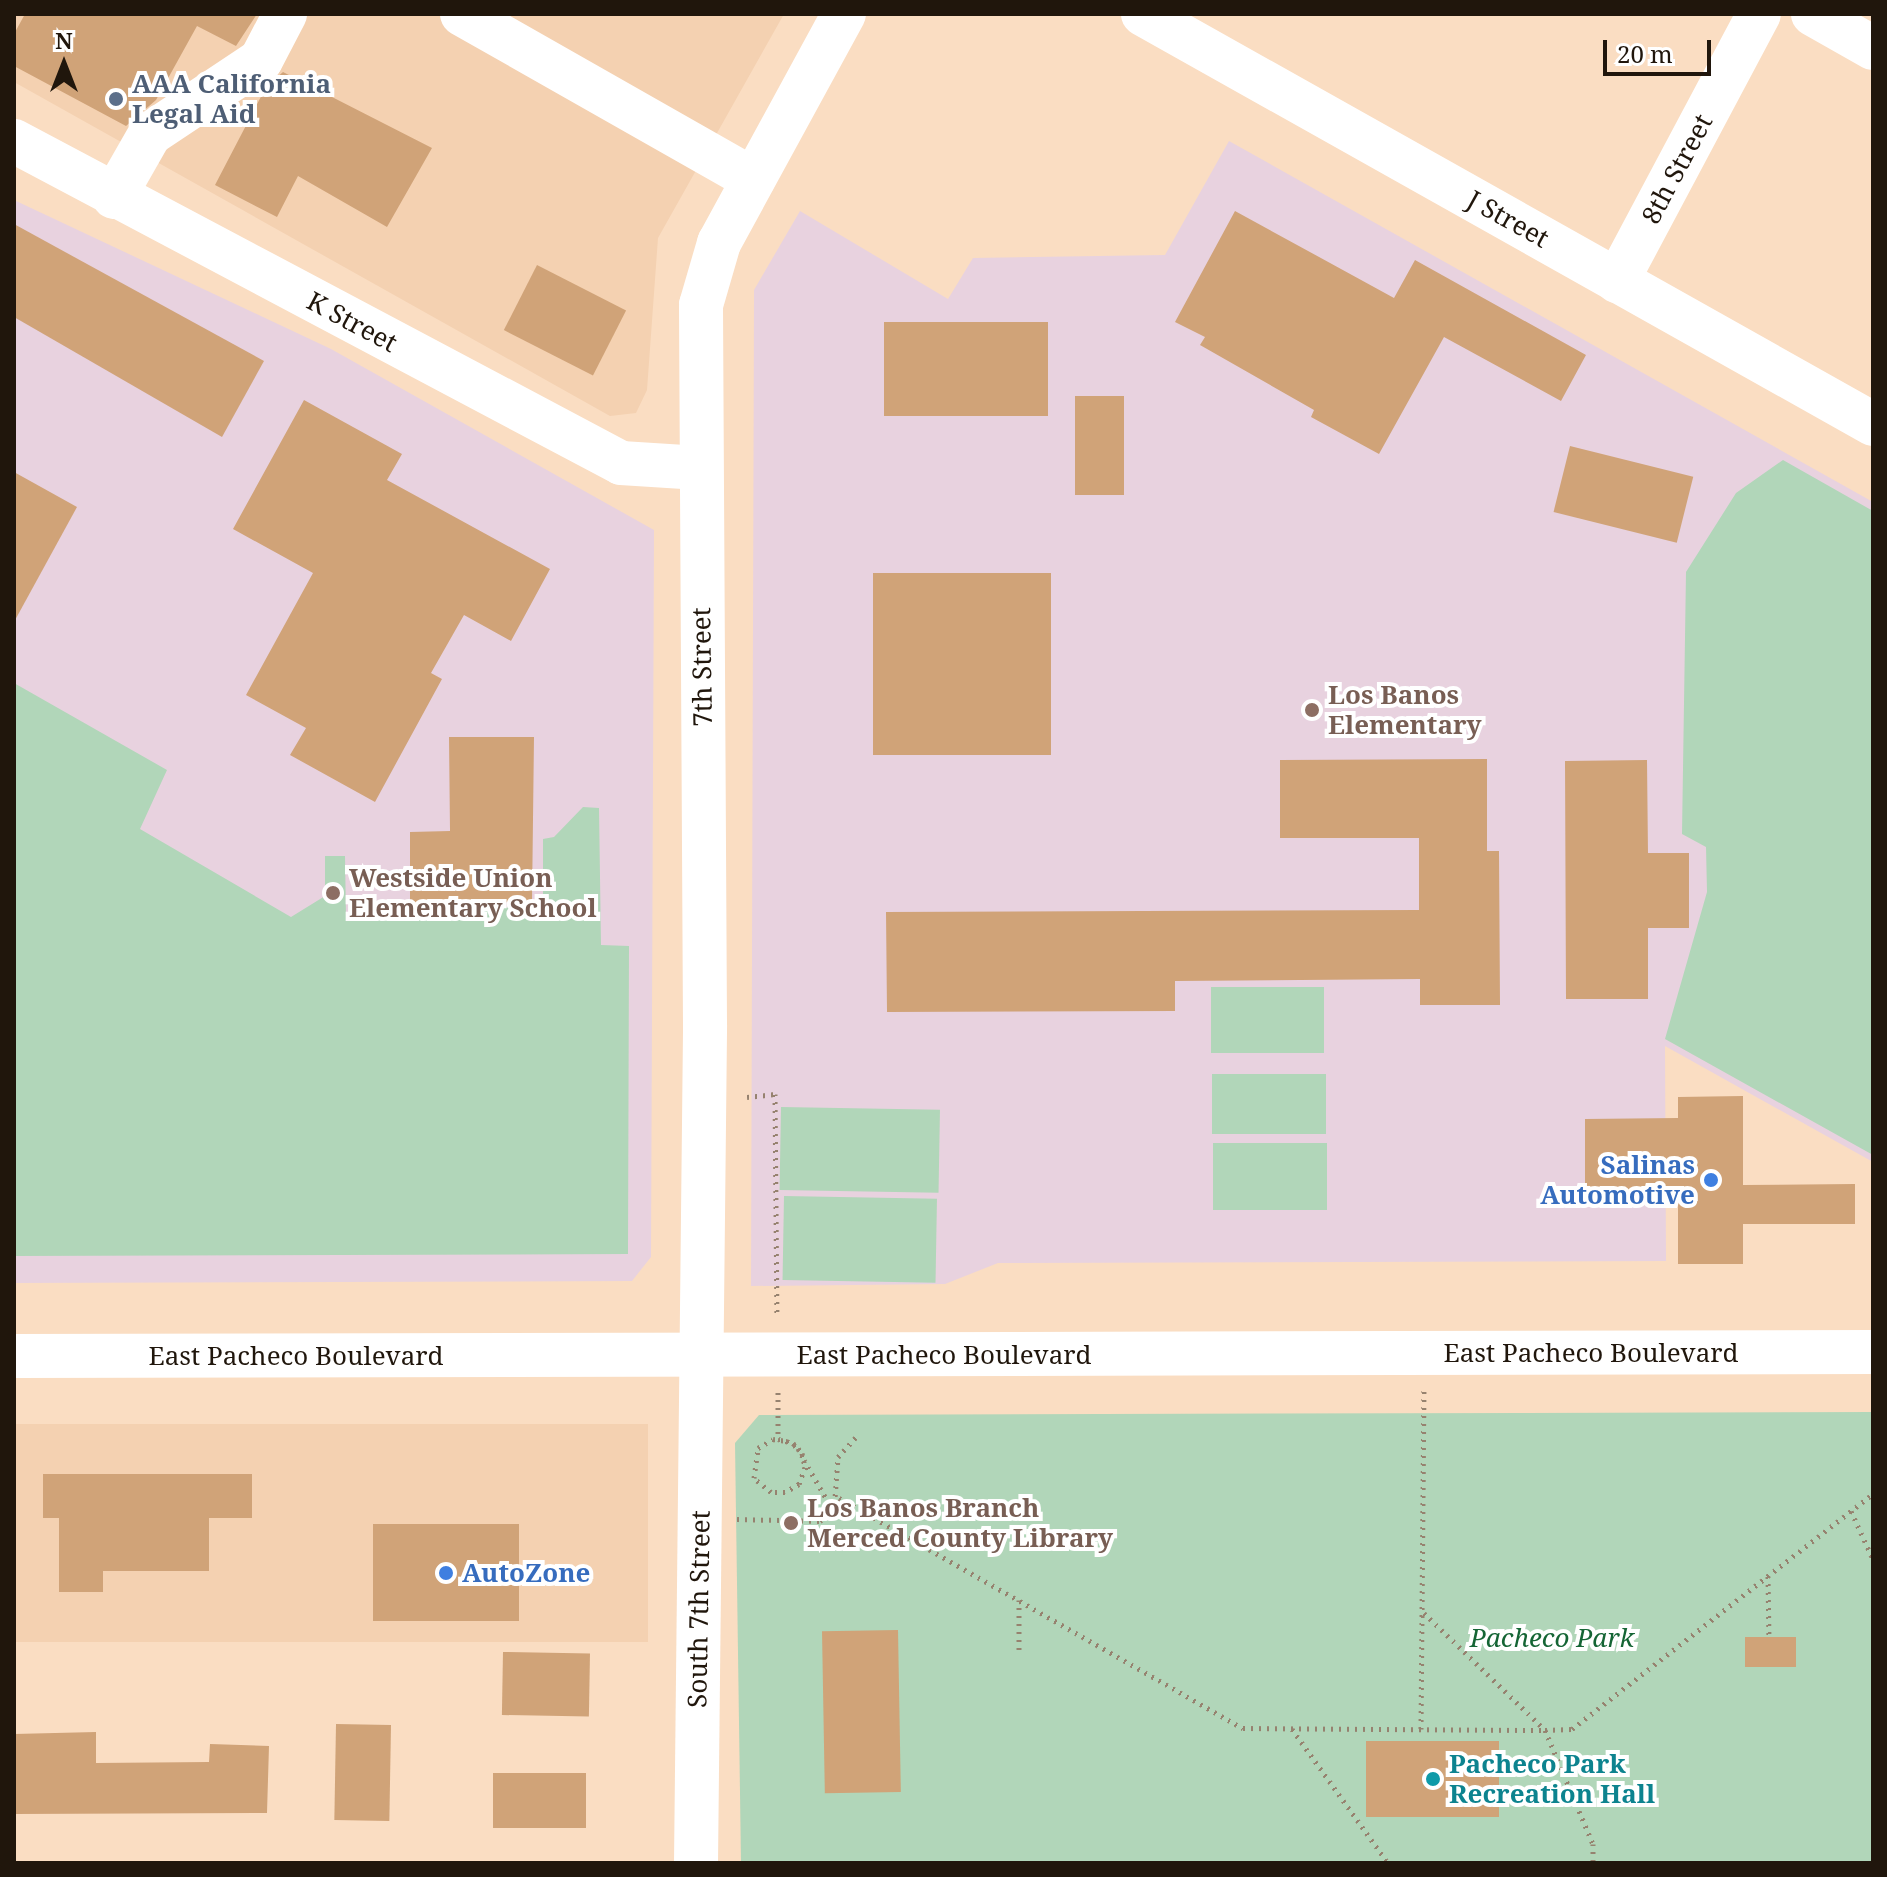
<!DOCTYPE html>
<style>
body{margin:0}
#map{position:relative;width:1887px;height:1877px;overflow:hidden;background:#faddc2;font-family:"Noto Serif",serif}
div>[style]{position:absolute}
.built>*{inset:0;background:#f4d1b1;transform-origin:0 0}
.education>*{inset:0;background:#e8d2df}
.green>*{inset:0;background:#b1d6b9;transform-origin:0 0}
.building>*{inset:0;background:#d0a378;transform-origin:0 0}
.path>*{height:5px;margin-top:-2.5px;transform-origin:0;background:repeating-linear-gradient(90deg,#96826f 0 2px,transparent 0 8px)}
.minor>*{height:44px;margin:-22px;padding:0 22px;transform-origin:22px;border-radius:22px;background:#fff}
.highway>*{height:44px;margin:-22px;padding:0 22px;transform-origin:22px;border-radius:22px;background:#fff}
.dots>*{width:22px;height:22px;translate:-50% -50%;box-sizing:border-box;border:4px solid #fff;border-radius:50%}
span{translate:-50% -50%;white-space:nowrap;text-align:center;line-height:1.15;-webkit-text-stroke:8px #fff;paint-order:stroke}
.service-label{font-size:26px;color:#4e5e75;font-weight:700}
.left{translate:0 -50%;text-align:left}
.street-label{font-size:26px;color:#20160c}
.education-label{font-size:26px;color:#785e54;font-weight:700}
.shop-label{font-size:26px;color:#366cbe;font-weight:700}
.right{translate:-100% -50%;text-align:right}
.park-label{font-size:26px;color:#156535;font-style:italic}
.culture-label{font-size:26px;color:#0d838f;font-weight:700}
.frame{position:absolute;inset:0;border:16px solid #20160c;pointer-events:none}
.north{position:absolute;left:24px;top:24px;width:80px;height:80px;-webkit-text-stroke:6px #fff;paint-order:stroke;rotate:0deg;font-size:22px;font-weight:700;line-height:32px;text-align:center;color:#20160c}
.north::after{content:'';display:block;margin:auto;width:28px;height:36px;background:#20160c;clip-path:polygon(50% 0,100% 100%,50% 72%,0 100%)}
.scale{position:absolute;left:1603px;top:40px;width:108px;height:36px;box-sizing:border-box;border:4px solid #20160c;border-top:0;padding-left:10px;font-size:24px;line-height:28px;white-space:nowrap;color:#20160c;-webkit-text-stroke:6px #fff;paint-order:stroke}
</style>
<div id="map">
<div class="built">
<div style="clip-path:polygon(14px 14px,784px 14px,658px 238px,647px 390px,636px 413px,610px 416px,14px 82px)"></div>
<div style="left:14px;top:1424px;width:634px;height:218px"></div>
</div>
<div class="education">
<div style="clip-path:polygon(1229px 141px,1873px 502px,1873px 1162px,1665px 1046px,1666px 1261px,998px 1263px,945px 1284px,751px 1286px,754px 290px,800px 211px,948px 299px,973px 258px,1165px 255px)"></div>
<div style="clip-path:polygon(14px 200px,331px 349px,654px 530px,651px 1257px,632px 1281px,14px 1283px)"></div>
</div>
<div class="green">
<div style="clip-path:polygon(1783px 460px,1873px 511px,1873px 1155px,1665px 1039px,1707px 892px,1706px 847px,1682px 834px,1686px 572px,1736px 493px)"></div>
<div style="clip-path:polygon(14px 683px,167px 770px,140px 829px,291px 917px,325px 896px,325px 856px,345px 856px,346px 917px,414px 915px,415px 908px,543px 907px,543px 839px,554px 837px,583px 807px,599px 808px,601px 945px,629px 946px,628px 1254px,14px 1256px)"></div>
<div style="left:1211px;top:987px;width:113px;height:66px"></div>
<div style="left:1326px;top:1074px;width:60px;height:114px;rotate:90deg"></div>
<div style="left:781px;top:1107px;width:159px;height:83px;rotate:1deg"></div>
<div style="left:1327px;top:1143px;width:67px;height:114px;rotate:90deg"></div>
<div style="left:784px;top:1196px;width:153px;height:84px;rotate:1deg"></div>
<div style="clip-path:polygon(1873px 1412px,1873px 1863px,741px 1863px,735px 1443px,759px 1415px)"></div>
</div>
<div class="building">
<div style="clip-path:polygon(25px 14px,257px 14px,236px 46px,197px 26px,156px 100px,126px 126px,14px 66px,14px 34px)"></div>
<div style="clip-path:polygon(283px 72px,432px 148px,387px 227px,298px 176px,277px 217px,215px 185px,266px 87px)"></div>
<div style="clip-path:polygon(1235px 211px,1394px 298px,1415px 260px,1586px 355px,1561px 401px,1444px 337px,1379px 454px,1311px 417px,1314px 410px,1200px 345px,1205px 337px,1175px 322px)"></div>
<div style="clip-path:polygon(14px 224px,264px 361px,222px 437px,14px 317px)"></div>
<div style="left:537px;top:265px;width:100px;height:73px;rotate:27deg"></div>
<div style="left:1048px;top:322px;width:94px;height:164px;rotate:90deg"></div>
<div style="left:1075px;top:396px;width:49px;height:99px"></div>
<div style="clip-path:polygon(304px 400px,402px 454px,387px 480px,550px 569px,511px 641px,464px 615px,431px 673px,442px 679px,375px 802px,290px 755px,306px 728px,246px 695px,313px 573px,233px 529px)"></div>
<div style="left:1570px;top:446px;width:127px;height:68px;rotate:14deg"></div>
<div style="clip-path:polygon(14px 472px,77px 507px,14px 622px)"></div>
<div style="left:1051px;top:573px;width:182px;height:178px;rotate:90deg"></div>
<div style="clip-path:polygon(449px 737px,534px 737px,532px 902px,410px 903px,410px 832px,450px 831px)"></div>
<div style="clip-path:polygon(1487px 759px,1487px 851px,1499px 851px,1500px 1005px,1420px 1005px,1420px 979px,1175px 981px,1175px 1011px,887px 1012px,886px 912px,1419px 910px,1419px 838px,1280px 838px,1280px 760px)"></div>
<div style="clip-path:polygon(1647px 760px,1648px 853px,1689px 853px,1689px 928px,1648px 928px,1648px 999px,1566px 999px,1565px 761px)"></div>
<div style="clip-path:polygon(1743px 1096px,1743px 1185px,1855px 1184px,1855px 1224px,1743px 1224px,1743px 1264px,1678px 1264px,1678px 1205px,1585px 1205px,1585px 1119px,1678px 1118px,1678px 1097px)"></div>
<div style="clip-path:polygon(43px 1474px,252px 1474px,252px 1518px,209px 1518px,209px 1571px,103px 1571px,103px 1592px,59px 1592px,59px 1518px,43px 1518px)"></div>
<div style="left:519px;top:1524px;width:97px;height:146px;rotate:90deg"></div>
<div style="left:898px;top:1630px;width:162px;height:76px;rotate:89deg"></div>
<div style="left:1796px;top:1637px;width:30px;height:51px;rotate:90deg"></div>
<div style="left:503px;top:1652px;width:87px;height:63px;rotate:1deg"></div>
<div style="left:391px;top:1725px;width:96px;height:55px;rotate:91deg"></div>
<div style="clip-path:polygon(96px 1732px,96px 1763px,209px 1762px,210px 1744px,269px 1746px,267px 1813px,14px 1814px,14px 1734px)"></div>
<div style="left:1366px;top:1741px;width:133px;height:76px"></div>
<div style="left:493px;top:1773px;width:93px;height:55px"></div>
</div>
<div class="path">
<div style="left:747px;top:1097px;width:28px;rotate:-6deg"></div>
<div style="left:775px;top:1094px;width:220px;rotate:89.5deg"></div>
<div style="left:778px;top:1392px;width:47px;rotate:90deg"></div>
<div style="left:778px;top:1439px;width:16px;rotate:15deg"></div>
<div style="left:793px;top:1443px;width:13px;rotate:48deg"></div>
<div style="left:802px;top:1453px;width:14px;rotate:78deg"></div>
<div style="left:805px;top:1467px;width:18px;rotate:109deg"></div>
<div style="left:799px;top:1484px;width:16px;rotate:150deg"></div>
<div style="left:785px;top:1492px;width:14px;rotate:180deg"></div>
<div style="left:771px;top:1492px;width:22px;rotate:-141deg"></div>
<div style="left:754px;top:1478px;width:30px;rotate:-82deg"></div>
<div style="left:758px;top:1448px;width:17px;rotate:-31deg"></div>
<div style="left:773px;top:1439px;width:14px;rotate:8deg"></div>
<div style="left:787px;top:1441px;width:13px;rotate:32deg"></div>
<div style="left:798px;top:1448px;width:13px;rotate:63deg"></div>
<div style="left:804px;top:1460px;width:60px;rotate:60deg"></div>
<div style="left:839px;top:1498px;width:465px;rotate:29.7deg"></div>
<div style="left:1243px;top:1728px;width:302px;rotate:0.4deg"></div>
<div style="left:1545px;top:1730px;width:27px;rotate:-2deg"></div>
<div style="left:1572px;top:1729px;width:382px;rotate:-38deg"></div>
<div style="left:1851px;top:1511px;width:53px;rotate:65.4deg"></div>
<div style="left:737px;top:1519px;width:83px;rotate:1.4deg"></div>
<div style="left:820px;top:1521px;width:17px;rotate:-33deg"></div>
<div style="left:834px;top:1512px;width:55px;rotate:-85.8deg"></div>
<div style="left:838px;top:1457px;width:31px;rotate:-48deg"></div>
<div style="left:1768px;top:1576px;width:62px;rotate:89.1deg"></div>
<div style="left:1019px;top:1600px;width:54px;rotate:90deg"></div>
<div style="left:1424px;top:1613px;width:168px;rotate:44deg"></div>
<div style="left:1545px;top:1730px;width:124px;rotate:67.2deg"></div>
<div style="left:1593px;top:1844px;width:19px;rotate:90deg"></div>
<div style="left:1292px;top:1729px;width:165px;rotate:54.4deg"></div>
<div style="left:1421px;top:1729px;width:339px;rotate:-89.5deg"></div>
</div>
<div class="minor">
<div style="left:462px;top:14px;width:335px;rotate:29.6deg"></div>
<div style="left:1143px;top:14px;width:837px;rotate:29.32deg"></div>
<div style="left:1813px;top:14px;width:69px;rotate:29.5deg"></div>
<div style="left:14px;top:141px;width:687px;rotate:27.94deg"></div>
<div style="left:621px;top:463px;width:79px;rotate:3.6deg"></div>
<div style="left:114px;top:197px;width:73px;rotate:-60.3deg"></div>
<div style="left:150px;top:134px;width:133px;rotate:-33.7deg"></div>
<div style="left:261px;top:60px;width:52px;rotate:-62.4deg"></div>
<div style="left:1617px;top:281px;width:302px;rotate:-62deg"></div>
<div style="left:696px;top:1863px;width:838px;rotate:-89.38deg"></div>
<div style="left:705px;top:1025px;width:720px;rotate:-90.32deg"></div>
<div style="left:701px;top:305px;width:65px;rotate:-73.8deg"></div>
<div style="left:719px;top:243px;width:261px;rotate:-61.4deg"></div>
</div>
<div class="highway">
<div style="left:14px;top:1356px;width:1859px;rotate:-0.12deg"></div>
</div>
<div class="dots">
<div style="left:116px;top:99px;background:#5c6f8a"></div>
<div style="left:1312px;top:710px;background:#8d6e63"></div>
<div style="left:333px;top:893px;background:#8d6e63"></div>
<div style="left:1711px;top:1180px;background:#3f7fe0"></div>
<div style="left:791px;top:1523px;background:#8d6e63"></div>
<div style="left:446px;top:1573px;background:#3f7fe0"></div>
<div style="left:1433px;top:1779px;background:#0f9aa8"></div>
</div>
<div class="service-label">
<span class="left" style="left:132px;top:99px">AAA California<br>Legal Aid</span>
</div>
<div class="street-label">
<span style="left:1677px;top:169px;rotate:-62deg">8th Street</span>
<span style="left:1508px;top:219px;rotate:29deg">J Street</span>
<span style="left:352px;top:322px;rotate:28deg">K Street</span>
<span style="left:702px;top:667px;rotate:-91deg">7th Street</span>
<span style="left:1591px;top:1353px">East Pacheco Boulevard</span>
<span style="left:944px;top:1355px">East Pacheco Boulevard</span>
<span style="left:296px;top:1356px">East Pacheco Boulevard</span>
<span style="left:699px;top:1609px;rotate:-89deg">South 7th Street</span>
</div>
<div class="education-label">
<span class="left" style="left:1328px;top:710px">Los Banos<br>Elementary</span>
<span class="left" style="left:349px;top:893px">Westside Union<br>Elementary School</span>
<span class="left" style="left:807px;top:1523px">Los Banos Branch<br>Merced County Library</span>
</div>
<div class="shop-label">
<span class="right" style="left:1695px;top:1180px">Salinas<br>Automotive</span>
<span class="left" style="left:462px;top:1573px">AutoZone</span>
</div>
<div class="park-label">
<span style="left:1552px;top:1638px">Pacheco Park</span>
</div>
<div class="culture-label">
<span class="left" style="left:1449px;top:1779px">Pacheco Park<br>Recreation Hall</span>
</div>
<div class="frame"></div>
<div class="north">N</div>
<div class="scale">20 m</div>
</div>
